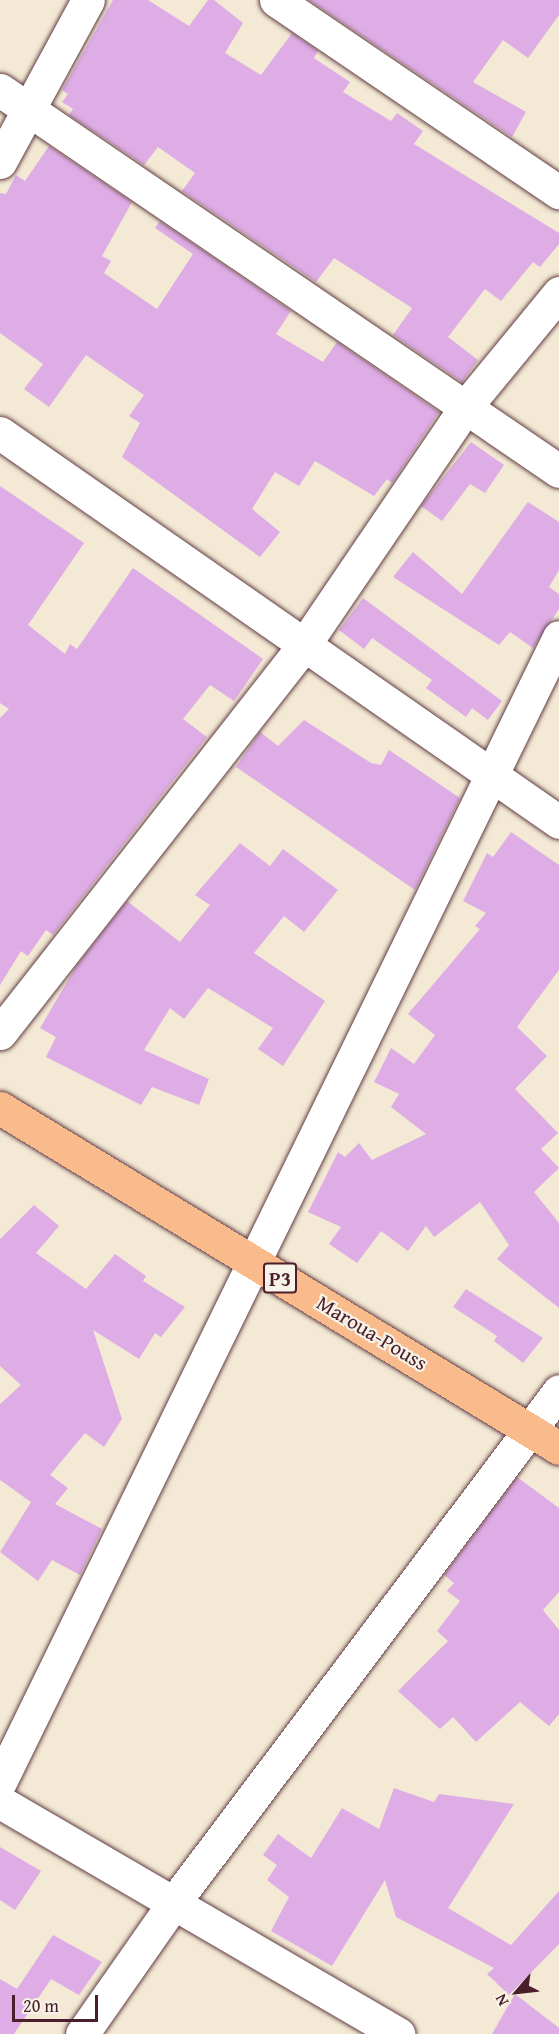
<!DOCTYPE html>
<style>
body{margin:0}
#map{position:relative;width:559px;height:2034px;overflow:hidden;background:#f3e9d4;font-family:"Gentium Book Plus",serif}
div>[style]{position:absolute}
.building>*{inset:0;background:#deade5}
.roads{filter:drop-shadow(0 0 2px #633d44) drop-shadow(0 0 2px #633d44)}
.minor>*{height:33px;margin:-16.5px;padding:0 16.5px;transform-origin:16.5px;border-radius:16.5px;background:#fff}
.primary>*{height:33px;margin:-16.5px;padding:0 16.5px;transform-origin:16.5px;border-radius:16.5px;background:#fabb8c}
span{translate:-50% -50%;white-space:nowrap;text-align:center;line-height:1.15;-webkit-text-stroke:4.5px #f7f3e8;paint-order:stroke}
.shield-label span{padding:2px 4px;background:#f7f3e8;border:2px solid;border-radius:4px;-webkit-text-stroke-width:0}
.shield-label{font-size:20px;color:#4a1f2b;font-weight:700}
.street-label{font-size:21px;color:#4a1f2b}
.north{position:absolute;left:487px;top:1962px;width:60px;height:60px;-webkit-text-stroke:4px #f7f3e8;paint-order:stroke;rotate:242deg;font-size:16px;font-weight:700;line-height:24px;text-align:center;color:#4a1f2b}
.north::after{content:'';display:block;margin:auto;width:21px;height:27px;background:#4a1f2b;clip-path:polygon(50% 0,100% 100%,50% 72%,0 100%)}
.scale{position:absolute;left:12px;top:1995px;width:86px;height:27px;box-sizing:border-box;border:3px solid #4a1f2b;border-top:0;padding-left:8px;font-size:18px;line-height:21px;white-space:nowrap;color:#4a1f2b;-webkit-text-stroke:4px #f7f3e8;paint-order:stroke}
</style>
<div id="map">
<div class="building">
<div style="clip-path:polygon(113px 0,148px 0,189px 26px,208px 0,214px 0,243px 23px,225px 53px,261px 75px,292px 33px,318px 51px,314px 58px,350px 82px,343px 92px,391px 121px,397px 113px,423px 131px,414px 144px,559px 233px,559px 244px,540px 267px,533px 262px,501px 301px,485px 289px,448px 337px,478px 360px,462px 382px,393px 335px,412px 308px,334px 258px,316px 282px,182px 191px,195px 173px,158px 147px,144px 165px,69px 115px,73px 109px,62px 102px,68px 94px,62px 90px)"></div>
<div style="clip-path:polygon(309px 0,559px 0,559px 15px,528px 58px,503px 40px,473px 82px,526px 112px,512px 137px)"></div>
<div style="clip-path:polygon(49px 146px,132px 202px,102px 256px,111px 261px,104px 273px,157px 309px,193px 254px,155px 228px,160px 221px,291px 311px,276px 334px,323px 362px,337px 342px,439px 412px,392px 483px,387px 479px,374px 496px,315px 461px,299px 486px,275px 472px,252px 509px,280px 532px,260px 557px,122px 457px,140px 423px,129px 416px,144px 395px,86px 355px,49px 407px,24px 389px,43px 364px,0 333px,0 193px,6px 194px,16px 175px,25px 181px)"></div>
<div style="clip-path:polygon(471px 442px,504px 465px,485px 493px,470px 484px,442px 521px,421px 506px)"></div>
<div style="clip-path:polygon(0 486px,84px 543px,28px 625px,65px 654px,70px 644px,77px 649px,133px 568px,263px 659px,234px 701px,210px 685px,183px 719px,207px 737px,53px 935px,46px 930px,28px 956px,21px 951px,0 985px,0 718px,9px 709px,0 703px)"></div>
<div style="clip-path:polygon(528px 502px,559px 522px,559px 570px,549px 587px,559px 594px,559px 609px,533px 648px,510px 632px,499px 645px,393px 577px,413px 552px,462px 594px)"></div>
<div style="clip-path:polygon(363px 598px,502px 701px,488px 720px,472px 708px,466px 717px,426px 688px,432px 680px,372px 638px,364px 649px,339px 630px)"></div>
<div style="clip-path:polygon(304px 720px,371px 763px,381px 765px,389px 750px,460px 798px,415px 890px,236px 767px,260px 732px,278px 746px)"></div>
<div style="clip-path:polygon(511px 832px,559px 865px,559px 970px,517px 1027px,547px 1056px,515px 1089px,558px 1133px,541px 1149px,559px 1168px,534px 1192px,559px 1223px,559px 1308px,497px 1259px,509px 1245px,480px 1202px,434px 1237px,426px 1226px,408px 1251px,381px 1231px,357px 1263px,329px 1244px,341px 1227px,308px 1212px,338px 1152px,345px 1157px,359px 1143px,372px 1160px,426px 1134px,391px 1107px,399px 1094px,374px 1082px,391px 1048px,414px 1064px,435px 1035px,408px 1014px,480px 929px,475px 926px,486px 913px,463px 901px,487px 853px,493px 857px)"></div>
<div style="clip-path:polygon(240px 843px,270px 866px,283px 849px,338px 890px,304px 932px,284px 916px,254px 953px,325px 1001px,283px 1066px,258px 1049px,273px 1028px,208px 988px,184px 1019px,170px 1008px,144px 1050px,209px 1079px,199px 1105px,152px 1087px,141px 1105px,46px 1057px,56px 1037px,40px 1028px,77px 965px,127px 901px,180px 942px,210px 905px,195px 895px)"></div>
<div style="clip-path:polygon(34px 1205px,59px 1226px,36px 1253px,86px 1289px,115px 1254px,146px 1276px,143px 1281px,185px 1307px,161px 1337px,155px 1333px,139px 1359px,93px 1330px,122px 1419px,104px 1447px,85px 1433px,50px 1475px,68px 1488px,55px 1504px,102px 1529px,80px 1575px,52px 1560px,38px 1581px,0 1552px,31px 1502px,0 1480px,0 1404px,21px 1385px,0 1366px,0 1239px)"></div>
<div style="clip-path:polygon(466px 1289px,543px 1338px,523px 1363px,494px 1341px,497px 1336px,453px 1307px)"></div>
<div style="clip-path:polygon(517px 1477px,559px 1508px,559px 1592px,543px 1610px,559px 1630px,559px 1714px,549px 1726px,520px 1702px,476px 1742px,453px 1717px,440px 1729px,398px 1691px,448px 1641px,437px 1631px,460px 1601px,447px 1591px,454px 1583px,444px 1575px)"></div>
<div style="clip-path:polygon(394px 1788px,434px 1802px,439px 1794px,514px 1804px,448px 1908px,511px 1945px,559px 1891px,559px 1944px,509px 1995px,487px 1974px,494px 1968px,396px 1917px,385px 1880px,332px 1966px,271px 1931px,289px 1897px,267px 1880px,277px 1865px,263px 1855px,278px 1834px,311px 1858px,342px 1808px,379px 1829px)"></div>
<div style="clip-path:polygon(0 1847px,41px 1871px,15px 1910px,0 1900px)"></div>
<div style="clip-path:polygon(53px 1935px,102px 1962px,79px 1995px,51px 1979px,14px 2034px,0 2034px,0 1979px,17px 1989px)"></div>
<div style="clip-path:polygon(515px 1994px,559px 2028px,559px 2034px,492px 2034px)"></div>
</div>
<div class="roads">
<div class="minor">
<div style="left:276px;top:0;width:342px;rotate:34.2deg"></div>
<div style="left:0;top:90px;width:676px;rotate:34.28deg"></div>
<div style="left:0;top:162px;width:184px;rotate:-61.5deg"></div>
<div style="left:0;top:433px;width:681px;rotate:34.83deg"></div>
<div style="left:0;top:1033px;width:493px;rotate:-51.9deg"></div>
<div style="left:304px;top:645px;width:290px;rotate:-55.8deg"></div>
<div style="left:467px;top:405px;width:145px;rotate:-50.6deg"></div>
<div style="left:0;top:1782px;width:1274px;rotate:-63.98deg"></div>
<div style="left:0;top:1802px;width:461px;rotate:30.2deg"></div>
<div style="left:82px;top:2034px;width:162px;rotate:-55deg"></div>
<div style="left:175px;top:1901px;width:638px;rotate:-53.02deg"></div>
</div>
<div class="primary">
<div style="left:0;top:1108px;width:654px;rotate:31.31deg"></div>
</div>
</div>
<div class="shield-label">
<span style="left:280px;top:1278px">P3</span>
</div>
<div class="street-label">
<span style="left:372px;top:1333px;rotate:31deg">Maroua-Pouss</span>
</div>
<div class="north">N</div>
<div class="scale">20 m</div>
</div>
